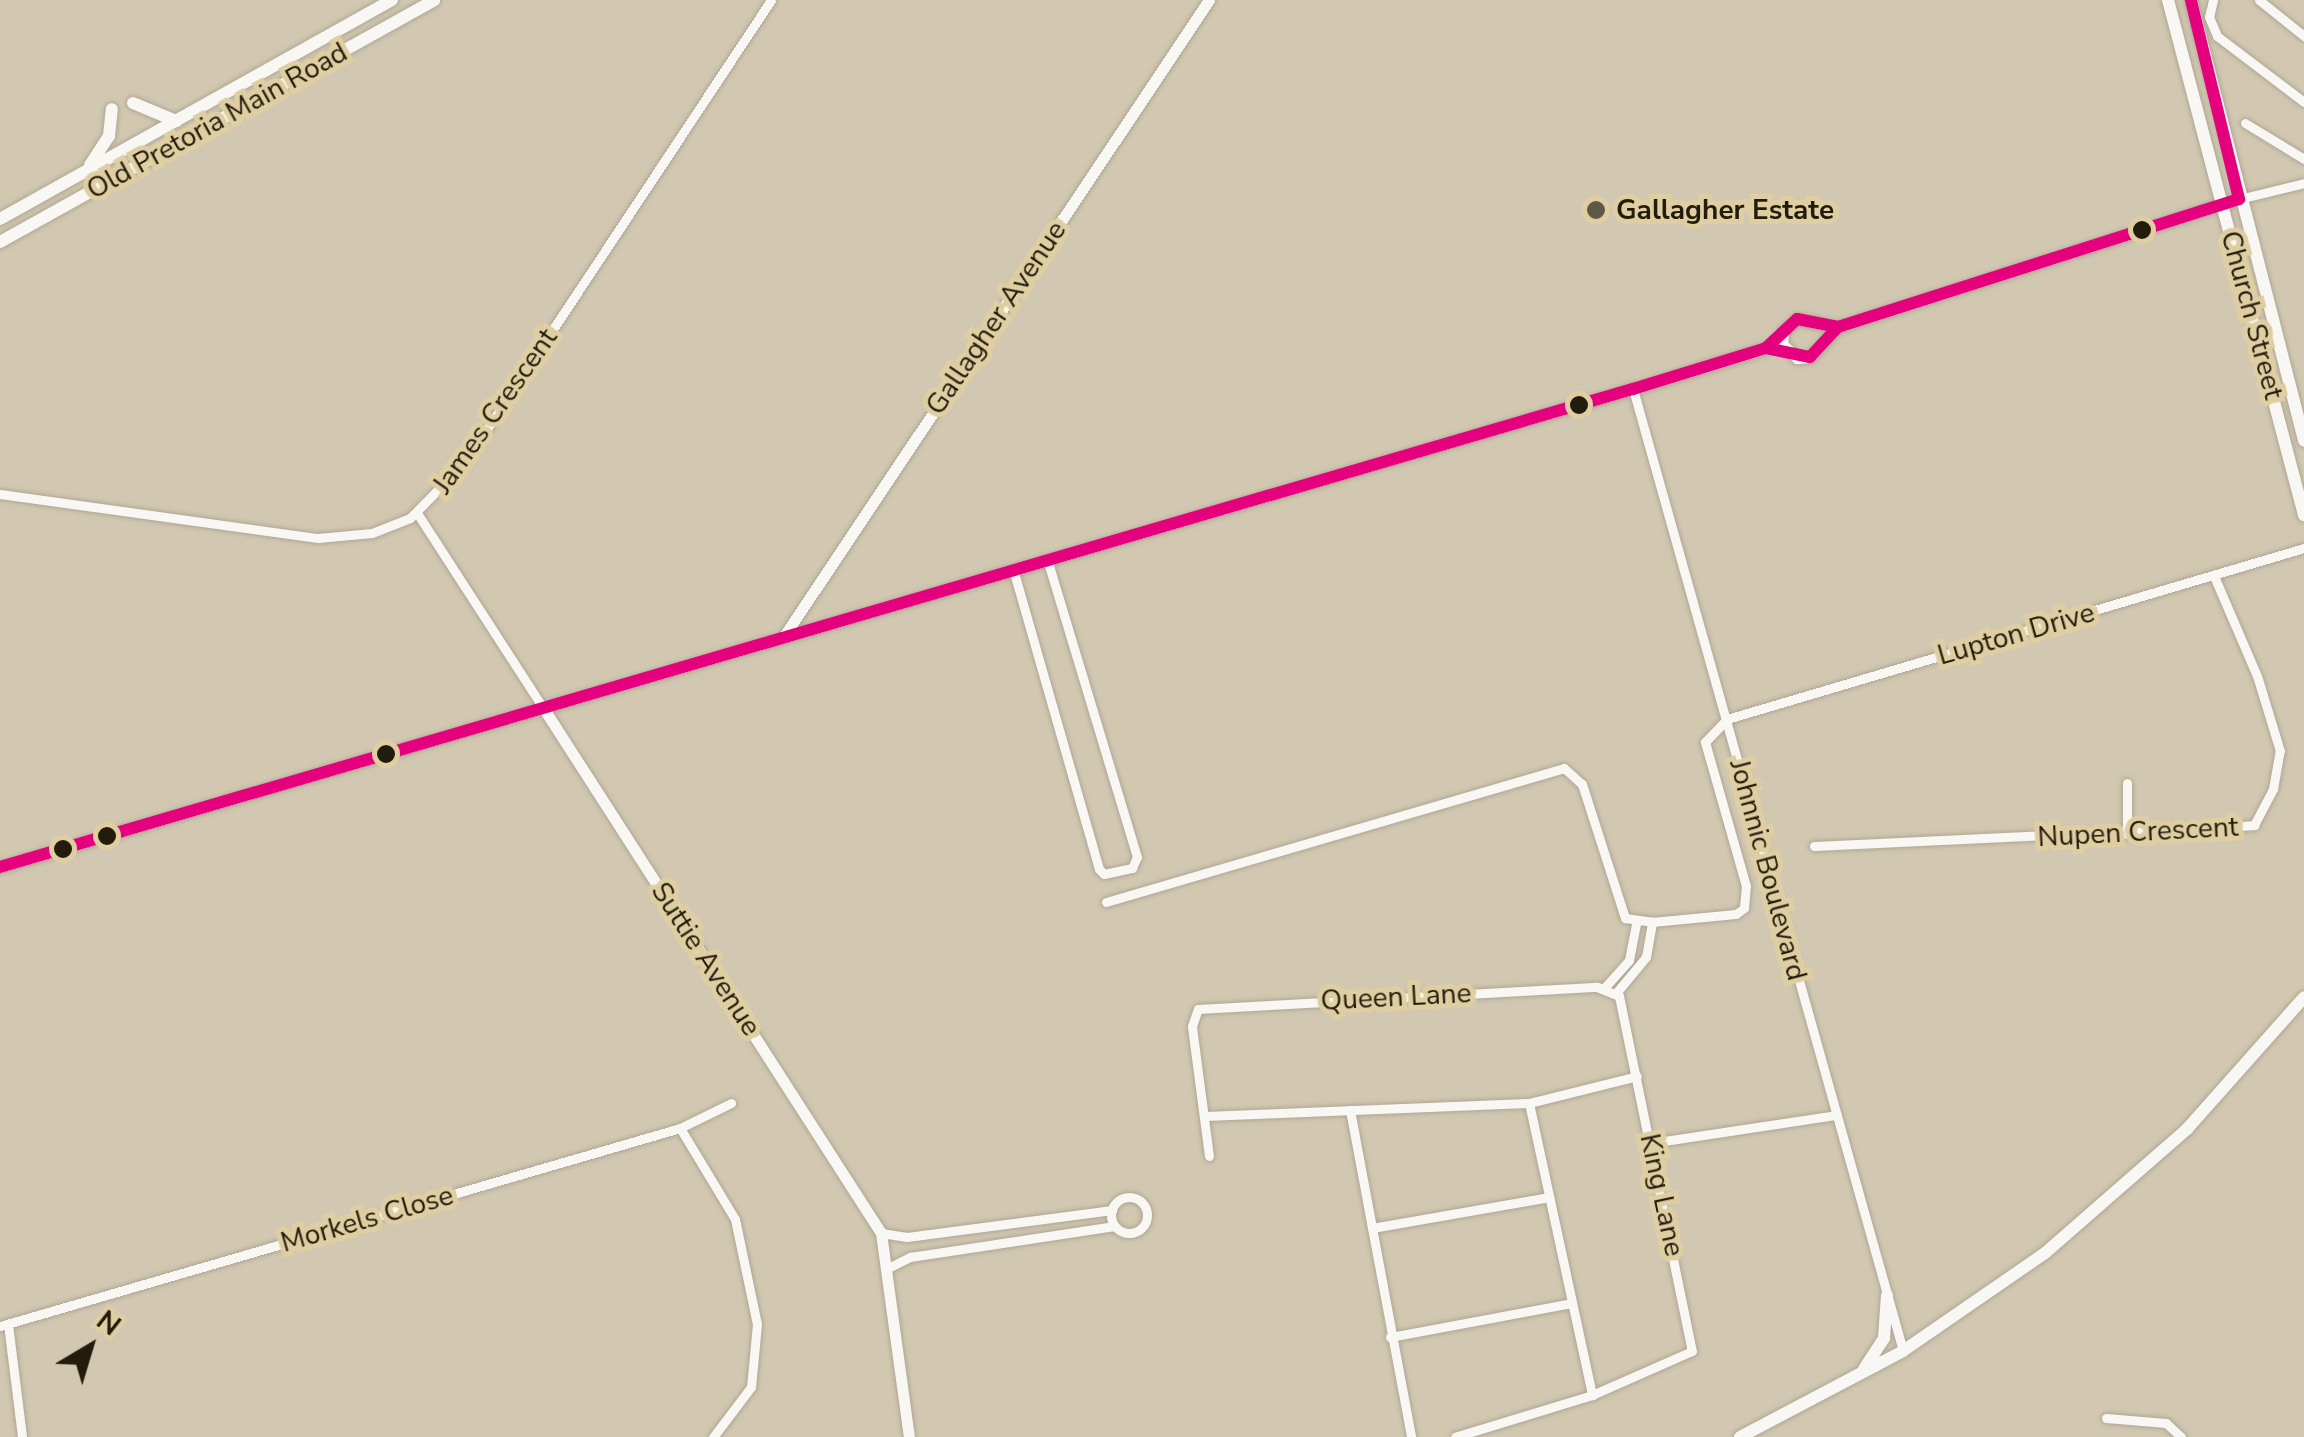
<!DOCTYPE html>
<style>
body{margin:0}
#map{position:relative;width:2304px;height:1437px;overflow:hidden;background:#d2c8b1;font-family:"Nunito Sans",sans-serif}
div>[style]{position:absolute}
.roads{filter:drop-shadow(0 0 2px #afa795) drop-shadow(0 0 2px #afa795)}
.minor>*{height:9px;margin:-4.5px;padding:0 4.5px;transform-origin:4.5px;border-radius:4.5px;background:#f8f7f3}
.minor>.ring{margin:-4.5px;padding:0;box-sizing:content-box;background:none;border:9px solid #f8f7f3;border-radius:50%}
.tertiary>*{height:11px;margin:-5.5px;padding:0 5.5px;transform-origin:5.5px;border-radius:5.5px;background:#f8f7f3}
.secondary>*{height:12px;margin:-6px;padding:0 6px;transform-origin:6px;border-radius:6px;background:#f8f7f3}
.bus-1>*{height:12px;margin:-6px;padding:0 6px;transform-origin:6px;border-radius:6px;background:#e5007d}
.dots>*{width:28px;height:28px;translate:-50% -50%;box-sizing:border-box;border:5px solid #e0cea3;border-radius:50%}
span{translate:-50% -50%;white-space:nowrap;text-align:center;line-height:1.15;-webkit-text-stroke:10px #e0cea3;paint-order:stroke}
.street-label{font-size:28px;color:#231c0c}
.poi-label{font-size:28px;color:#231c0c;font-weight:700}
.left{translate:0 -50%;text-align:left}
.north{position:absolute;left:40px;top:1297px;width:100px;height:100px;-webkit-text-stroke:8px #e0cea3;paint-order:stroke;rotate:38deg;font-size:28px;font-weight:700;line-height:40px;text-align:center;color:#231c0c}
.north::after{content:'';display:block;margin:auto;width:35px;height:45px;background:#231c0c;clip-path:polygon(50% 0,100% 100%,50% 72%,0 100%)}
</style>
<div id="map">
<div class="roads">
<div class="minor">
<div style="left:2213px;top:0;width:17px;rotate:103deg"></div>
<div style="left:2209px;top:17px;width:21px;rotate:67deg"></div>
<div style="left:2217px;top:36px;width:109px;rotate:37.2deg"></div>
<div style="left:2259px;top:0;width:58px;rotate:38.7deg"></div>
<div style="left:2245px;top:123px;width:69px;rotate:31.4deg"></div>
<div style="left:2239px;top:199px;width:67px;rotate:-13.8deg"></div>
<div style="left:1633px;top:389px;width:999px;rotate:74.32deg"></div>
<div style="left:0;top:494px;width:321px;rotate:7.9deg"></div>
<div style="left:318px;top:538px;width:54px;rotate:-5.3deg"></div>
<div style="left:372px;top:533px;width:41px;rotate:-21.5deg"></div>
<div style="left:410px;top:518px;width:78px;rotate:-45.5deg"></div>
<div style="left:465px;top:462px;width:554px;rotate:-56.48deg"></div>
<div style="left:417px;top:513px;width:230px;rotate:57.1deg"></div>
<div style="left:1013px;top:569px;width:312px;rotate:74deg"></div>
<div style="left:1099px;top:869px;width:7px;rotate:45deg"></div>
<div style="left:1104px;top:874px;width:29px;rotate:-12deg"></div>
<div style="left:1132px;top:868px;width:12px;rotate:-66deg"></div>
<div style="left:1137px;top:857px;width:311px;rotate:-106.8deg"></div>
<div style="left:2127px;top:834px;width:51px;rotate:-90deg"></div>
<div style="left:1814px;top:846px;width:441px;rotate:-2.7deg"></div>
<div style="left:2254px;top:825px;width:41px;rotate:-62.2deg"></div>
<div style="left:2273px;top:789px;width:39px;rotate:-80deg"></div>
<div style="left:2280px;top:751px;width:78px;rotate:-107deg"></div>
<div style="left:2257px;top:676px;width:109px;rotate:-113.3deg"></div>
<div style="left:1106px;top:902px;width:477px;rotate:-16.3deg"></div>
<div style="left:1564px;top:768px;width:24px;rotate:42deg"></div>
<div style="left:1582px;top:784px;width:141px;rotate:72.2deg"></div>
<div style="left:1625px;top:918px;width:27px;rotate:8deg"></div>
<div style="left:1652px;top:922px;width:84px;rotate:-5.4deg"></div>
<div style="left:1736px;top:914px;width:10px;rotate:-37deg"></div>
<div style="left:1744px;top:908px;width:22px;rotate:-85deg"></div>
<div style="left:1746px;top:886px;width:150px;rotate:-105.9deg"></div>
<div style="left:1705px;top:742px;width:32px;rotate:-46deg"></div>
<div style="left:1727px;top:719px;width:602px;rotate:-16.51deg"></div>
<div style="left:1605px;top:987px;width:36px;rotate:-48deg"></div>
<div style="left:1629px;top:960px;width:38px;rotate:-79deg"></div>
<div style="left:1616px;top:993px;width:47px;rotate:-50.2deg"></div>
<div style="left:1646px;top:957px;width:36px;rotate:-80deg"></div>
<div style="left:1529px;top:1103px;width:299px;rotate:77.8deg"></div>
<div style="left:1350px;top:1110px;width:333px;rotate:79.4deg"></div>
<div style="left:1204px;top:1116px;width:325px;rotate:-2.3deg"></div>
<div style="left:1529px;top:1103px;width:111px;rotate:-14deg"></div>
<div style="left:680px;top:1128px;width:106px;rotate:58.9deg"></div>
<div style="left:735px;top:1219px;width:107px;rotate:78.2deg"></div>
<div style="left:757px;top:1324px;width:63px;rotate:95.4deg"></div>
<div style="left:751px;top:1387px;width:63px;rotate:127.2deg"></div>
<div style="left:1651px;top:1143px;width:188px;rotate:-8.6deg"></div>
<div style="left:1209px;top:1156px;width:131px;rotate:-97.5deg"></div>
<div style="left:1192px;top:1026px;width:18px;rotate:-71deg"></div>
<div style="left:1198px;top:1009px;width:400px;rotate:-3.2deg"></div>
<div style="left:1597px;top:987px;width:24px;rotate:22deg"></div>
<div style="left:1619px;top:996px;width:362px;rotate:78.4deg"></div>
<div style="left:1692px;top:1351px;width:109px;rotate:156.3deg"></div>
<div style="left:1592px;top:1395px;width:143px;rotate:163deg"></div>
<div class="ring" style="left:1111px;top:1197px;width:27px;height:27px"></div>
<div style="left:1372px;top:1228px;width:180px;rotate:-9.9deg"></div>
<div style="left:881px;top:1233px;width:26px;rotate:9deg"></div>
<div style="left:907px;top:1237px;width:207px;rotate:-7.5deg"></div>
<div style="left:888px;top:1268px;width:25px;rotate:-27deg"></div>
<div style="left:910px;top:1257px;width:207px;rotate:-8.6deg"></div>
<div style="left:8px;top:1324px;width:114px;rotate:82.9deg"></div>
<div style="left:0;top:1326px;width:708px;rotate:-16.23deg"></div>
<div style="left:680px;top:1128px;width:57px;rotate:-26.1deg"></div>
<div style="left:1390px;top:1337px;width:184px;rotate:-10.6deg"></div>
<div style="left:2106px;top:1418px;width:60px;rotate:4.8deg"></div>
<div style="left:2166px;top:1423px;width:21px;rotate:43deg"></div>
</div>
<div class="tertiary">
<div style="left:1838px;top:327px;width:42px;rotate:-169deg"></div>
<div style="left:1797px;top:319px;width:18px;rotate:139deg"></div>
<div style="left:1783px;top:331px;width:13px;rotate:94deg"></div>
<div style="left:1782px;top:344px;width:21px;rotate:43deg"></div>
<div style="left:1797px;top:358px;width:13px;rotate:-4deg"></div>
<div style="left:1810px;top:357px;width:41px;rotate:-47deg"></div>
<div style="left:1838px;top:327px;width:421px;rotate:-17.7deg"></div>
<div style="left:784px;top:636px;width:765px;rotate:-56.25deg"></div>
<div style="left:542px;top:706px;width:627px;rotate:57.25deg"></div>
<div style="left:881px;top:1233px;width:206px;rotate:82.2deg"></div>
<div style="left:0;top:867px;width:1702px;rotate:-16.32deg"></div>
<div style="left:1633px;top:389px;width:139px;rotate:-17.1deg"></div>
<div style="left:1766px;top:348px;width:19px;rotate:-35deg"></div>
</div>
<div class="secondary">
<div style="left:2168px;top:0;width:533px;rotate:75.21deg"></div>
<div style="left:2191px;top:0;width:455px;rotate:75.6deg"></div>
<div style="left:133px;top:103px;width:47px;rotate:22.7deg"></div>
<div style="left:90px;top:165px;width:35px;rotate:-57deg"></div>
<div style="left:109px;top:136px;width:27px;rotate:-84deg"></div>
<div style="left:0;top:219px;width:449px;rotate:-29.2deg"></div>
<div style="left:0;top:242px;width:497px;rotate:-29.1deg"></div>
<div style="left:1864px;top:1369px;width:37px;rotate:-57deg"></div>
<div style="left:1884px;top:1338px;width:43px;rotate:-86deg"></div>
<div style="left:1740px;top:1437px;width:184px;rotate:-27.8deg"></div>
<div style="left:1903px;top:1351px;width:173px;rotate:-34.6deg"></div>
<div style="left:2045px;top:1253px;width:189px;rotate:-41.1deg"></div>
<div style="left:2187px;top:1129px;width:176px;rotate:-48.4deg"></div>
</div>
</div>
<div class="bus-1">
<div style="left:1766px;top:348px;width:45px;rotate:11.6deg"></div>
<div style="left:1810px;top:357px;width:41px;rotate:-47deg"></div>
<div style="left:1838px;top:327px;width:421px;rotate:-17.7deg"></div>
<div style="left:2239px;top:199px;width:205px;rotate:-103.6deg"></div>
<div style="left:0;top:867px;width:1702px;rotate:-16.32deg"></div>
<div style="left:1633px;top:389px;width:139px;rotate:-17.1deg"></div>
<div style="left:1766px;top:348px;width:42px;rotate:-43.1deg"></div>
<div style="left:1797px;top:319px;width:42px;rotate:11deg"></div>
</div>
<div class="dots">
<div style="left:1596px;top:210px;background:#605846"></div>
<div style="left:2142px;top:230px;background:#231c0c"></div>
<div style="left:1579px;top:405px;background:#231c0c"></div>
<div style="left:386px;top:754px;background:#231c0c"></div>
<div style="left:107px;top:836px;background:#231c0c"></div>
<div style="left:63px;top:849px;background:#231c0c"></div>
</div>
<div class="street-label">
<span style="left:217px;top:121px;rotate:-29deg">Old Pretoria Main Road</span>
<span style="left:2252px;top:315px;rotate:75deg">Church Street</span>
<span style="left:996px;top:318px;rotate:-56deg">Gallagher Avenue</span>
<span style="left:495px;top:411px;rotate:-55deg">James Crescent</span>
<span style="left:2016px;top:634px;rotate:-16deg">Lupton Drive</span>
<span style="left:2138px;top:832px;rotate:-3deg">Nupen Crescent</span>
<span style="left:1768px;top:870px;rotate:75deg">Johnnic Boulevard</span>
<span style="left:706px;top:959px;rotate:57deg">Suttie Avenue</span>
<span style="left:1396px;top:997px;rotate:-3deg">Queen Lane</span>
<span style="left:1662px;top:1195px;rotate:78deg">King Lane</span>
<span style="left:367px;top:1219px;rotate:-16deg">Morkels Close</span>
</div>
<div class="poi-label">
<span class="left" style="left:1616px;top:210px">Gallagher Estate</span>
</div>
<div class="north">N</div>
</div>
